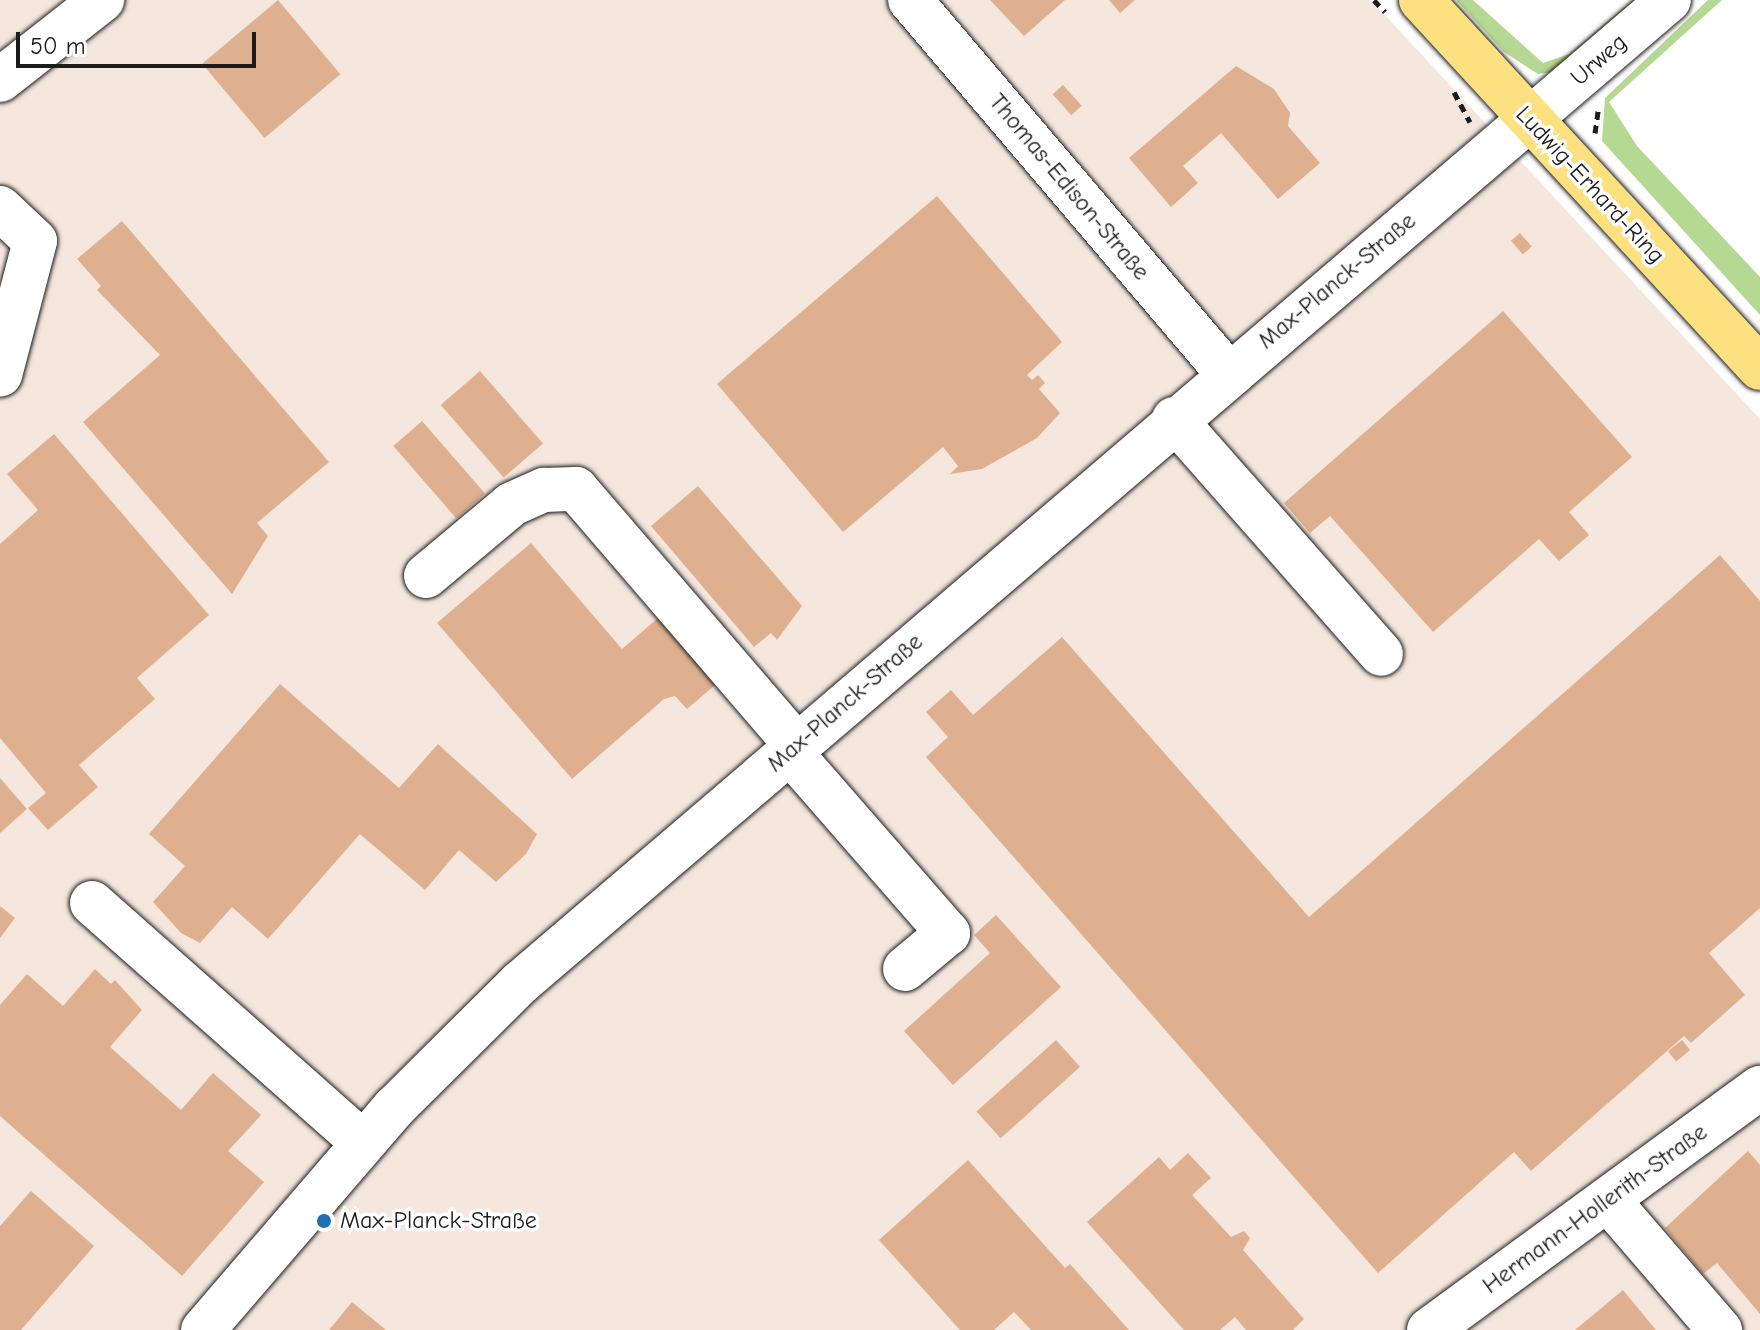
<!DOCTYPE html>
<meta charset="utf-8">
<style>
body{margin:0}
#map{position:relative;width:1760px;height:1330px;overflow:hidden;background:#fff;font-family:"Comic Neue",sans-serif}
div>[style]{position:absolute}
.built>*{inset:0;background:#f5e7de}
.green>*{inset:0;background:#b5d892}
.building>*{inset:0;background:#deb090;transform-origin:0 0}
.path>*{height:5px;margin-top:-2.5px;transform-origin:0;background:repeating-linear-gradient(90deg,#1c1c1c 0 8px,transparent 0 14px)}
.roads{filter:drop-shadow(0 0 2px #1c1c1c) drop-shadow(0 0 2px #1c1c1c)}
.minor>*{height:44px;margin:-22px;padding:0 22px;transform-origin:22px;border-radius:22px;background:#fff}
.major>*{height:44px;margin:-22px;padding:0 22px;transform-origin:22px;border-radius:22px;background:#fde080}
.dots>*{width:22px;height:22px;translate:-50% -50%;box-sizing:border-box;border:4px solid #fff;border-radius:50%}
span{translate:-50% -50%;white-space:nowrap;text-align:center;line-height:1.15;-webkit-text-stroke:7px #fff;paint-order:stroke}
.street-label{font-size:24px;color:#1c1c1c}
.poi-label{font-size:24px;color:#1c1c1c}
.left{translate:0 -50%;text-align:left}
.scale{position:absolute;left:16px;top:32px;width:240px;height:36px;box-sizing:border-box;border:4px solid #1c1c1c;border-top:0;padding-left:10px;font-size:24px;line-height:28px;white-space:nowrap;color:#1c1c1c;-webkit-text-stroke:6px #fff;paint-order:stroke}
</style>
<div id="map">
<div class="built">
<div style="clip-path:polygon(0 0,1371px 0,1760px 419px,1760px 1330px,0 1330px)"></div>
</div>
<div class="green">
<div style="clip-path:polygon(1456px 0,1473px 0,1543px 63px,1569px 54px,1633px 0,1647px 0,1560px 71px,1538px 74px,1504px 52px)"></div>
<div style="clip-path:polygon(1708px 0,1722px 0,1609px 102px,1637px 146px,1760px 277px,1760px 315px,1602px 141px,1605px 98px)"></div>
</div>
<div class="building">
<div style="left:278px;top:0;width:97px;height:99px;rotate:50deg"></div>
<div style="clip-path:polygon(990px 0,1065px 0,1024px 36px)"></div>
<div style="clip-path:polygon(1109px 0,1135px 0,1120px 13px)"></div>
<div style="clip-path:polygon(1236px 66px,1274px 89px,1290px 113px,1288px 126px,1320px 163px,1278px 199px,1221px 133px,1183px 166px,1198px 183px,1171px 207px,1129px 158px)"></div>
<div style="left:1063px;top:85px;width:28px;height:14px;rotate:48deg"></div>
<div style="clip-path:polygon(937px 196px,1062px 342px,1027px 375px,1032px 380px,1038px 375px,1045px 383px,1039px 389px,1060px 413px,1037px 438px,982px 469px,950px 474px,958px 466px,943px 447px,843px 532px,717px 384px)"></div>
<div style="clip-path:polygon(122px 221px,329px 462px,257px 523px,268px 536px,232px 594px,83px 422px,160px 355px,97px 290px,101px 286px,77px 259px)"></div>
<div style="left:1520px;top:233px;width:18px;height:12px;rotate:49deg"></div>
<div style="clip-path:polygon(1503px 311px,1632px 457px,1569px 512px,1589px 535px,1559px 561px,1539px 539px,1433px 632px,1330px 516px,1310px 533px,1284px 503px)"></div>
<div style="left:480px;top:371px;width:96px;height:52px;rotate:49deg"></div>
<div style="left:422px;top:421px;width:96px;height:38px;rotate:49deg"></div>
<div style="clip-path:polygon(54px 434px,209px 615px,137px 678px,155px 699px,79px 765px,98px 787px,48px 830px,28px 808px,46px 793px,0 738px,0 544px,38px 510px,7px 474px)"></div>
<div style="clip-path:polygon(698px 486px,802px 606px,777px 640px,771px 633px,754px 647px,651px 526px)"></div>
<div style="clip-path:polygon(531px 543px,622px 649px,665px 612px,722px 679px,687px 709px,675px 696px,664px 699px,572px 779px,437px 623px)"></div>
<div style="clip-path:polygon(1720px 555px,1760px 601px,1760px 908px,1709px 953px,1745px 995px,1691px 1043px,1684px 1036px,1531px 1171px,1514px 1152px,1378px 1273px,926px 757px,948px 737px,926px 712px,951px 690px,973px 715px,1062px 637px,1309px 917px)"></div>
<div style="clip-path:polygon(280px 684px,399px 788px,438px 744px,537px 834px,526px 854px,496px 882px,459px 850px,425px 890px,360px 834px,268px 939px,232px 907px,200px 943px,181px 933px,153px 902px,185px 866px,149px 834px)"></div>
<div style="clip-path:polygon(0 778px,27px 809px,0 833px)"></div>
<div style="clip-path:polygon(0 906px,15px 918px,0 938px)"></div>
<div style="clip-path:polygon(996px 915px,1061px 987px,953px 1085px,904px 1031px,990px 953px,974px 935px)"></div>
<div style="clip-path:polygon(95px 969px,111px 984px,115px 980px,142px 1010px,110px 1047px,181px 1110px,213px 1073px,261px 1115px,228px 1151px,264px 1182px,182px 1276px,0 1116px,0 1005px,27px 974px,63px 1006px)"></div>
<div style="left:1056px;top:1040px;width:36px;height:107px;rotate:48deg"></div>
<div style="left:1682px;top:1040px;width:13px;height:18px;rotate:51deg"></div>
<div style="clip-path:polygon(1748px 1151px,1760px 1165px,1760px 1314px,1717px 1263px,1703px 1274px,1665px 1228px)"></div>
<div style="clip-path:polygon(1188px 1153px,1211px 1178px,1192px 1195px,1231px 1237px,1244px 1231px,1250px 1238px,1243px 1250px,1304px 1319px,1293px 1330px,1246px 1330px,1235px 1317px,1220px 1330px,1184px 1330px,1087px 1222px,1159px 1157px,1170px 1170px)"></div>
<div style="clip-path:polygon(968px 1160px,1065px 1268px,1070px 1264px,1129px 1330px,1031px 1330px,1014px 1312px,994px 1330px,960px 1330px,879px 1240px)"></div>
<div style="clip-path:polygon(31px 1191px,94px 1246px,21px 1330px,0 1330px,0 1226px)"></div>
<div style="clip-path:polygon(1623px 1290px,1656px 1330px,1575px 1330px)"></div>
<div style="clip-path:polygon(352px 1302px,386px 1330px,329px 1330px)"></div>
</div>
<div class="path">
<div style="left:1374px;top:0;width:16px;rotate:47deg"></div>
<div style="left:1454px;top:92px;width:34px;rotate:62deg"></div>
<div style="left:1595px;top:133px;width:22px;rotate:-82deg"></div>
</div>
<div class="roads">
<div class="minor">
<div style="left:910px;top:0;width:490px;rotate:49.6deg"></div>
<div style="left:0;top:80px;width:130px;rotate:-38.1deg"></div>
<div style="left:0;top:208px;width:48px;rotate:43.3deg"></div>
<div style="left:35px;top:241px;width:138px;rotate:104.6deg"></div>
<div style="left:1174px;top:419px;width:313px;rotate:48.6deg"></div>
<div style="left:426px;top:576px;width:112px;rotate:-39.9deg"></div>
<div style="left:512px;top:504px;width:35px;rotate:-24deg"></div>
<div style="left:544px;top:490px;width:32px;rotate:-2deg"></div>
<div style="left:576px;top:489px;width:338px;rotate:49.3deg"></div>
<div style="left:789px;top:751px;width:242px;rotate:48.9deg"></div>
<div style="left:948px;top:933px;width:56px;rotate:140.1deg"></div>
<div style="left:92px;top:903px;width:362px;rotate:41.5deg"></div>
<div style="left:1608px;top:1200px;width:172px;rotate:49.3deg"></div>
<div style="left:203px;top:1330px;width:293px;rotate:-49.3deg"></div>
<div style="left:394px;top:1108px;width:177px;rotate:-44.8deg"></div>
<div style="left:520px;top:983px;width:1512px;rotate:-40.55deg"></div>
<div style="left:1429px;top:1330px;width:410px;rotate:-36.2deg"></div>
</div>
<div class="major">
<div style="left:1421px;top:0;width:500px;rotate:47.35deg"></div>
</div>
</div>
<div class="dots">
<div style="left:324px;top:1221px;background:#1f6fb2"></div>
</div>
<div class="street-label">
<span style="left:1599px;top:60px;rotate:-41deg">Urweg</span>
<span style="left:1590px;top:185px;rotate:47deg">Ludwig-Erhard-Ring</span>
<span style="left:1069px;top:187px;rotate:50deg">Thomas-Edison-Straße</span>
<span style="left:1337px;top:281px;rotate:-40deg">Max-Planck-Straße</span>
<span style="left:845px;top:703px;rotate:-41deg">Max-Planck-Straße</span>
<span style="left:1595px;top:1209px;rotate:-36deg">Hermann-Hollerith-Straße</span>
</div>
<div class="poi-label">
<span class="left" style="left:340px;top:1221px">Max-Planck-Straße</span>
</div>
<div class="scale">50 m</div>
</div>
